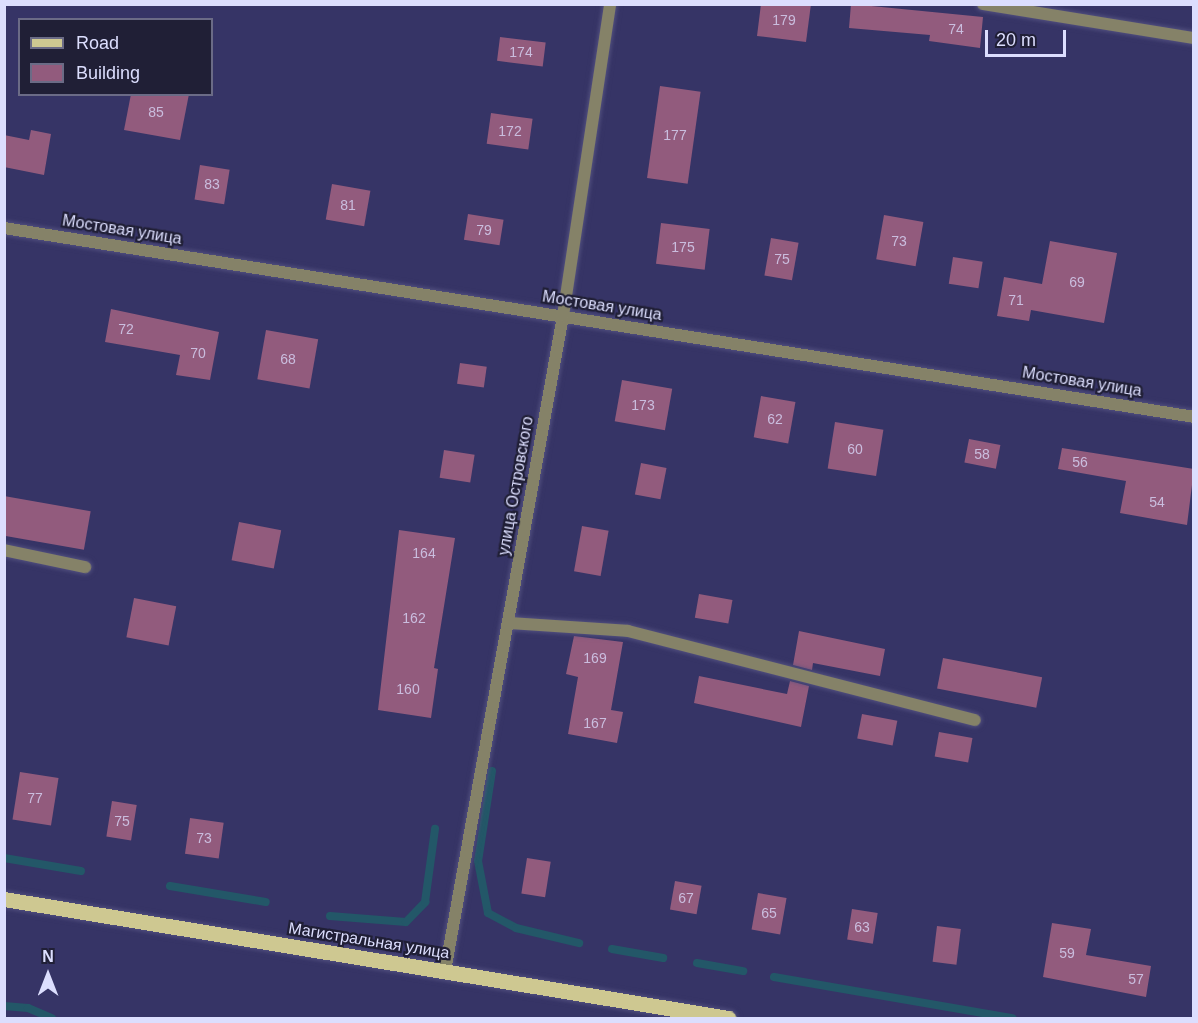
<!DOCTYPE html>
<meta charset="utf-8">
<style>
body{margin:0}
#map{position:relative;width:1198px;height:1023px;overflow:hidden;background:#363466;font-family:Arial,sans-serif}
div>[style]{position:absolute}
.stream>*{height:8px;margin:-4px;padding:0 4px;transform-origin:4px;border-radius:4px;background:#235768}
.building>*{inset:0;background:#925b7d;transform-origin:0 0}
.roads{filter:drop-shadow(0 0 2px #514f7e) drop-shadow(0 0 2px #514f7e)}
.service>*{height:12px;margin:-6px;padding:0 6px;transform-origin:6px;border-radius:6px;background:#858268}
.minor>*{height:12px;margin:-6px;padding:0 6px;transform-origin:6px;border-radius:6px;background:#858268}
.tertiary>*{height:12px;margin:-6px;padding:0 6px;transform-origin:6px;border-radius:6px;background:#858268}
.primary>*{height:15px;margin:-7.5px;padding:0 7.5px;transform-origin:7.5px;border-radius:7.5px;background:#cec891}
span{translate:-50% -50%;white-space:nowrap;text-align:center;line-height:1.15;-webkit-text-stroke:4.5px #201f36;paint-order:stroke}
.number-label{font-size:14px;color:#cabdde}
.number-label span{-webkit-text-stroke-width:0}
.street-label{font-size:16px;color:#dcdefe}
.frame{position:absolute;inset:0;border:6px solid #dcdefe;pointer-events:none}
.legend{position:absolute;left:18px;top:18px;width:195px;height:78px;box-sizing:border-box;background:#201f36;border:2px solid #6b6b86;margin:0;padding:8px 10px;list-style:none;font-size:18px;color:#dcdefe}
.legend li{display:flex;align-items:center;gap:12px;height:30px}
.legend b{width:30px;border:2px solid #6b6b86}
.north{position:absolute;left:18px;top:945px;width:60px;height:60px;-webkit-text-stroke:4px #201f36;paint-order:stroke;rotate:0deg;font-size:16px;font-weight:700;line-height:24px;text-align:center;color:#dcdefe}
.north::after{content:'';display:block;margin:auto;width:21px;height:27px;background:#dcdefe;clip-path:polygon(50% 0,100% 100%,50% 72%,0 100%)}
.scale{position:absolute;left:985px;top:30px;width:81px;height:27px;box-sizing:border-box;border:3px solid #dcdefe;border-top:0;padding-left:8px;font-size:18px;line-height:21px;white-space:nowrap;color:#dcdefe;-webkit-text-stroke:4px #201f36;paint-order:stroke}
</style>
<div id="map">
<div class="stream">
<div style="left:492px;top:771px;width:91px;rotate:98.8deg"></div>
<div style="left:478px;top:861px;width:53px;rotate:79.1deg"></div>
<div style="left:488px;top:913px;width:32px;rotate:28deg"></div>
<div style="left:516px;top:928px;width:65px;rotate:13.4deg"></div>
<div style="left:4px;top:858px;width:78px;rotate:9.6deg"></div>
<div style="left:170px;top:886px;width:97px;rotate:9.5deg"></div>
<div style="left:330px;top:916px;width:76px;rotate:4.5deg"></div>
<div style="left:406px;top:922px;width:28px;rotate:-46deg"></div>
<div style="left:425px;top:902px;width:74px;rotate:-82.2deg"></div>
<div style="left:612px;top:949px;width:52px;rotate:10deg"></div>
<div style="left:697px;top:963px;width:47px;rotate:9.9deg"></div>
<div style="left:774px;top:977px;width:242px;rotate:9.8deg"></div>
<div style="left:4px;top:1006px;width:24px;rotate:5deg"></div>
<div style="left:28px;top:1008px;width:26px;rotate:23deg"></div>
</div>
<div class="building">
<div style="clip-path:polygon(761px 4px,811px 4px,806px 42px,757px 36px)"></div>
<div style="clip-path:polygon(851px 4px,983px 17px,980px 48px,929px 41px,930px 35px,849px 28px)"></div>
<div style="left:500px;top:37px;width:46px;height:24px;rotate:7deg"></div>
<div style="left:660px;top:86px;width:41px;height:93px;rotate:8deg"></div>
<div style="clip-path:polygon(131px 94px,189px 94px,180px 140px,124px 130px)"></div>
<div style="left:491px;top:113px;width:42px;height:31px;rotate:8deg"></div>
<div style="clip-path:polygon(31px 130px,51px 134px,44px 175px,4px 167px,4px 135px,29px 140px)"></div>
<div style="left:200px;top:165px;width:30px;height:35px;rotate:9deg"></div>
<div style="left:332px;top:184px;width:39px;height:36px;rotate:10deg"></div>
<div style="left:468px;top:214px;width:36px;height:26px;rotate:9deg"></div>
<div style="left:884px;top:215px;width:40px;height:45px;rotate:10deg"></div>
<div style="left:661px;top:223px;width:49px;height:41px;rotate:7deg"></div>
<div style="left:771px;top:238px;width:28px;height:38px;rotate:10deg"></div>
<div style="clip-path:polygon(1050px 241px,1117px 253px,1104px 323px,1031px 310px,1029px 321px,997px 316px,1004px 277px,1042px 284px)"></div>
<div style="left:953px;top:257px;width:30px;height:27px;rotate:9deg"></div>
<div style="clip-path:polygon(111px 309px,219px 332px,210px 380px,176px 375px,180px 355px,105px 342px)"></div>
<div style="left:266px;top:330px;width:53px;height:50px;rotate:10deg"></div>
<div style="left:460px;top:363px;width:27px;height:21px;rotate:8deg"></div>
<div style="left:622px;top:380px;width:51px;height:42px;rotate:10deg"></div>
<div style="left:761px;top:396px;width:35px;height:42px;rotate:10deg"></div>
<div style="left:835px;top:422px;width:49px;height:47px;rotate:9deg"></div>
<div style="left:969px;top:439px;width:32px;height:24px;rotate:11deg"></div>
<div style="clip-path:polygon(1062px 448px,1194px 469px,1187px 525px,1120px 513px,1126px 481px,1058px 469px)"></div>
<div style="left:444px;top:450px;width:31px;height:28px;rotate:9deg"></div>
<div style="left:641px;top:463px;width:26px;height:32px;rotate:11deg"></div>
<div style="left:4px;top:496px;width:88px;height:39px;rotate:10deg"></div>
<div style="left:239px;top:522px;width:43px;height:39px;rotate:11deg"></div>
<div style="left:582px;top:526px;width:27px;height:46px;rotate:10deg"></div>
<div style="clip-path:polygon(399px 530px,455px 538px,434px 668px,438px 669px,431px 718px,378px 710px)"></div>
<div style="left:699px;top:594px;width:34px;height:24px;rotate:10deg"></div>
<div style="left:134px;top:598px;width:43px;height:40px;rotate:11deg"></div>
<div style="clip-path:polygon(799px 631px,885px 649px,880px 676px,813px 663px,812px 670px,793px 665px)"></div>
<div style="clip-path:polygon(574px 636px,623px 642px,611px 710px,623px 712px,617px 743px,568px 734px,578px 677px,566px 674px)"></div>
<div style="left:943px;top:658px;width:101px;height:31px;rotate:11deg"></div>
<div style="clip-path:polygon(699px 676px,787px 694px,790px 681px,809px 686px,801px 727px,694px 703px)"></div>
<div style="left:862px;top:714px;width:36px;height:25px;rotate:11deg"></div>
<div style="left:939px;top:732px;width:34px;height:25px;rotate:10deg"></div>
<div style="left:20px;top:772px;width:39px;height:48px;rotate:9deg"></div>
<div style="left:112px;top:801px;width:25px;height:36px;rotate:9deg"></div>
<div style="left:190px;top:818px;width:34px;height:36px;rotate:8deg"></div>
<div style="left:527px;top:858px;width:24px;height:36px;rotate:9deg"></div>
<div style="left:675px;top:881px;width:27px;height:29px;rotate:10deg"></div>
<div style="left:758px;top:893px;width:29px;height:37px;rotate:10deg"></div>
<div style="left:852px;top:909px;width:26px;height:31px;rotate:9deg"></div>
<div style="clip-path:polygon(1052px 923px,1091px 929px,1086px 955px,1151px 966px,1146px 997px,1043px 977px)"></div>
<div style="left:937px;top:926px;width:24px;height:36px;rotate:7deg"></div>
</div>
<div class="roads">
<div class="service">
<div style="left:983px;top:4px;width:214px;rotate:9.2deg"></div>
<div style="left:4px;top:550px;width:83px;rotate:11.9deg"></div>
<div style="left:508px;top:623px;width:120px;rotate:3.8deg"></div>
<div style="left:628px;top:631px;width:358px;rotate:14.4deg"></div>
</div>
<div class="minor">
<div style="left:4px;top:228px;width:1205px;rotate:9.02deg"></div>
</div>
<div class="tertiary">
<div style="left:445px;top:971px;width:666px;rotate:-79.79deg"></div>
<div style="left:563px;top:316px;width:316px;rotate:-81.4deg"></div>
</div>
<div class="primary">
<div style="left:4px;top:899px;width:734px;rotate:9.33deg"></div>
</div>
</div>
<div class="number-label">
<span style="left:784px;top:20px">179</span>
<span style="left:956px;top:29px">74</span>
<span style="left:521px;top:52px">174</span>
<span style="left:156px;top:112px">85</span>
<span style="left:510px;top:131px">172</span>
<span style="left:675px;top:135px">177</span>
<span style="left:212px;top:184px">83</span>
<span style="left:348px;top:205px">81</span>
<span style="left:484px;top:230px">79</span>
<span style="left:899px;top:241px">73</span>
<span style="left:683px;top:247px">175</span>
<span style="left:782px;top:259px">75</span>
<span style="left:1077px;top:282px">69</span>
<span style="left:1016px;top:300px">71</span>
<span style="left:126px;top:329px">72</span>
<span style="left:198px;top:353px">70</span>
<span style="left:288px;top:359px">68</span>
<span style="left:643px;top:405px">173</span>
<span style="left:775px;top:419px">62</span>
<span style="left:855px;top:449px">60</span>
<span style="left:982px;top:454px">58</span>
<span style="left:1080px;top:462px">56</span>
<span style="left:1157px;top:502px">54</span>
<span style="left:424px;top:553px">164</span>
<span style="left:414px;top:618px">162</span>
<span style="left:595px;top:658px">169</span>
<span style="left:408px;top:689px">160</span>
<span style="left:595px;top:723px">167</span>
<span style="left:35px;top:798px">77</span>
<span style="left:122px;top:821px">75</span>
<span style="left:204px;top:838px">73</span>
<span style="left:686px;top:898px">67</span>
<span style="left:769px;top:913px">65</span>
<span style="left:862px;top:927px">63</span>
<span style="left:1067px;top:953px">59</span>
<span style="left:1136px;top:979px">57</span>
</div>
<div class="street-label">
<span style="left:122px;top:230px;rotate:9deg">Мостовая улица</span>
<span style="left:602px;top:306px;rotate:9deg">Мостовая улица</span>
<span style="left:1082px;top:382px;rotate:9deg">Мостовая улица</span>
<span style="left:516px;top:486px;rotate:-80deg">улица Островского</span>
<span style="left:369px;top:941px;rotate:9deg">Магистральная улица</span>
</div>
<div class="frame"></div>
<ul class="legend">
<li><b style="height:8px;background:#cec891"></b>Road</li>
<li><b style="height:16px;background:#925b7d"></b>Building</li>
</ul>
<div class="north">N</div>
<div class="scale">20 m</div>
</div>
